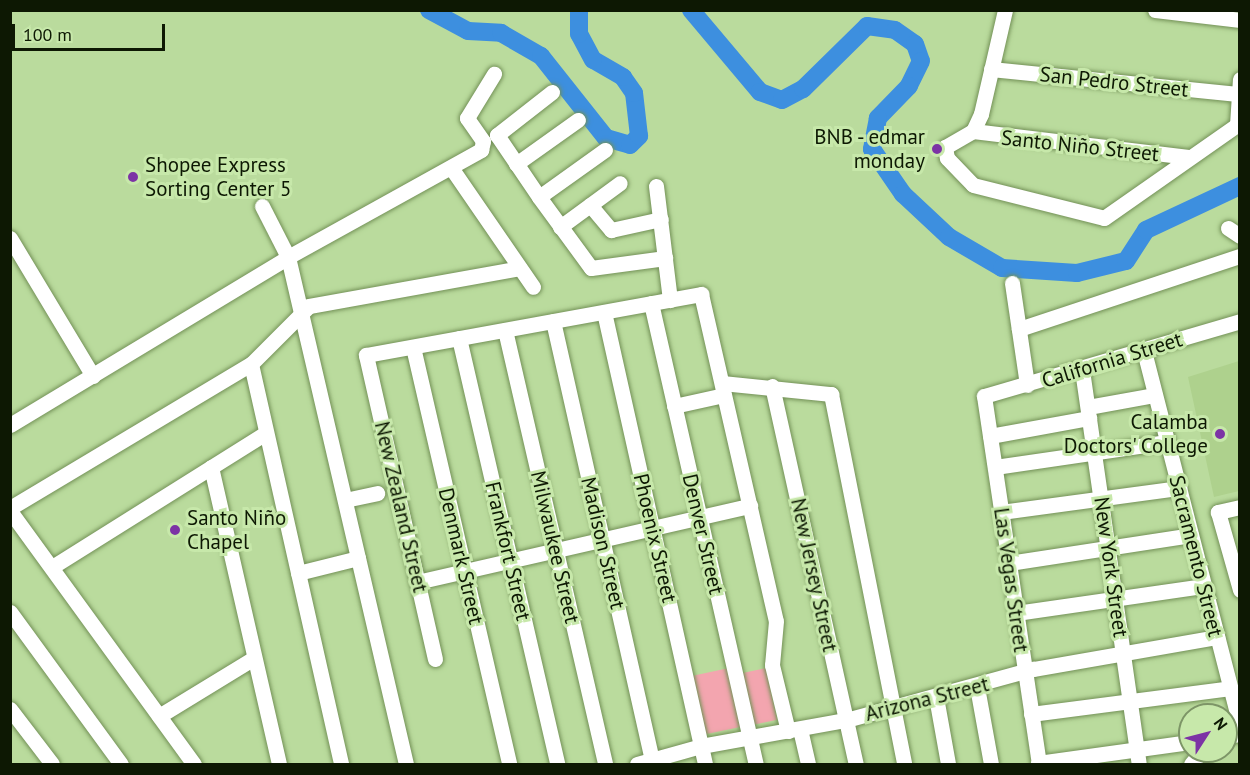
<!DOCTYPE html>
<meta charset="utf-8">
<style>
body{margin:0}
#map{position:relative;width:1250px;height:775px;overflow:hidden;background:#badb9d;font-family:"PT Sans",sans-serif}
div>[style]{position:absolute}
.built>*{inset:0;background:#aed18d}
.green>*{inset:0;background:#f3a5af;transform-origin:0 0}
.river>*{height:18px;margin:-9px;padding:0 9px;transform-origin:9px;border-radius:9px;background:#3d8fdf}
.roads{filter:drop-shadow(0 0 2px #739157) drop-shadow(0 0 2px #739157)}
.minor>*{height:15px;margin:-7.5px;padding:0 7.5px;transform-origin:7.5px;border-radius:7.5px;background:#fff}
.dots>*{width:16px;height:16px;translate:-50% -50%;box-sizing:border-box;border:3px solid #c7e8aa;border-radius:50%}
span{translate:-50% -50%;white-space:nowrap;text-align:center;line-height:1.15;-webkit-text-stroke:6px #c7e8aa;paint-order:stroke}
.street-label{font-size:21px;color:#0d1803}
.poi-label{font-size:21px;color:#0d1803}
.right{translate:-100% -50%;text-align:right}
.left{translate:0 -50%;text-align:left}
.frame{position:absolute;inset:0;border:12px solid #0d1803;pointer-events:none}
.north{position:absolute;left:1178px;top:703px;width:60px;height:60px;box-sizing:border-box;background:#c7e8aa;border:2px solid #7d9567;border-radius:50%;rotate:54deg;font-size:16px;font-weight:700;line-height:24px;text-align:center;color:#0d1803}
.north::after{content:'';display:block;margin:auto;width:21px;height:27px;background:#7c33a5;clip-path:polygon(50% 0,100% 100%,50% 72%,0 100%)}
.scale{position:absolute;left:12px;top:24px;width:153px;height:27px;box-sizing:border-box;border:3px solid #0d1803;border-top:0;padding-left:8px;font-size:18px;line-height:21px;white-space:nowrap;color:#0d1803;-webkit-text-stroke:4px #c7e8aa;paint-order:stroke}
</style>
<div id="map">
<div class="built">
<div style="clip-path:polygon(1239px 361px,1239px 491px,1214px 497px,1188px 377px)"></div>
</div>
<div class="green">
<div style="left:729px;top:668px;width:60px;height:38px;rotate:78deg"></div>
<div style="left:766px;top:668px;width:53px;height:25px;rotate:78deg"></div>
</div>
<div class="river">
<div style="left:429px;top:10px;width:44px;rotate:28.3deg"></div>
<div style="left:468px;top:31px;width:33px;rotate:3deg"></div>
<div style="left:501px;top:33px;width:46px;rotate:29.9deg"></div>
<div style="left:541px;top:56px;width:105px;rotate:51.6deg"></div>
<div style="left:606px;top:138px;width:25px;rotate:16deg"></div>
<div style="left:630px;top:145px;width:13px;rotate:-45deg"></div>
<div style="left:639px;top:136px;width:43px;rotate:-96.6deg"></div>
<div style="left:634px;top:93px;width:19px;rotate:-125deg"></div>
<div style="left:623px;top:77px;width:34px;rotate:-150deg"></div>
<div style="left:593px;top:60px;width:30px;rotate:-118deg"></div>
<div style="left:579px;top:34px;width:24px;rotate:-90deg"></div>
<div style="left:691px;top:10px;width:107px;rotate:49.9deg"></div>
<div style="left:760px;top:92px;width:23px;rotate:20deg"></div>
<div style="left:782px;top:100px;width:24px;rotate:-28deg"></div>
<div style="left:803px;top:89px;width:90px;rotate:-44.5deg"></div>
<div style="left:867px;top:26px;width:28px;rotate:8deg"></div>
<div style="left:895px;top:30px;width:24px;rotate:35deg"></div>
<div style="left:915px;top:44px;width:18px;rotate:71deg"></div>
<div style="left:921px;top:61px;width:28px;rotate:116deg"></div>
<div style="left:909px;top:86px;width:45px;rotate:134.1deg"></div>
<div style="left:878px;top:118px;width:32px;rotate:101deg"></div>
<div style="left:872px;top:149px;width:55px;rotate:55.4deg"></div>
<div style="left:903px;top:194px;width:63px;rotate:43.1deg"></div>
<div style="left:949px;top:237px;width:61px;rotate:30.3deg"></div>
<div style="left:1002px;top:268px;width:75px;rotate:3.8deg"></div>
<div style="left:1077px;top:273px;width:50px;rotate:-13.8deg"></div>
<div style="left:1126px;top:261px;width:37px;rotate:-57deg"></div>
<div style="left:1146px;top:230px;width:104px;rotate:-25.1deg"></div>
</div>
<div class="roads">
<div class="minor">
<div style="left:1005px;top:10px;width:107px;rotate:103deg"></div>
<div style="left:981px;top:114px;width:19px;rotate:115deg"></div>
<div style="left:973px;top:131px;width:32px;rotate:150deg"></div>
<div style="left:945px;top:147px;width:11px;rotate:80deg"></div>
<div style="left:947px;top:158px;width:37px;rotate:46deg"></div>
<div style="left:973px;top:185px;width:135px;rotate:14.1deg"></div>
<div style="left:1104px;top:218px;width:162px;rotate:-35deg"></div>
<div style="left:1237px;top:125px;width:46px;rotate:-86.3deg"></div>
<div style="left:1155px;top:10px;width:86px;rotate:6.7deg"></div>
<div style="left:991px;top:69px;width:248px;rotate:5.8deg"></div>
<div style="left:552px;top:92px;width:70px;rotate:142deg"></div>
<div style="left:497px;top:135px;width:75px;rotate:55.9deg"></div>
<div style="left:539px;top:197px;width:88px;rotate:53.8deg"></div>
<div style="left:591px;top:268px;width:75px;rotate:-7.7deg"></div>
<div style="left:973px;top:131px;width:217px;rotate:6.9deg"></div>
<div style="left:516px;top:164px;width:76px;rotate:-35.4deg"></div>
<div style="left:452px;top:169px;width:143px;rotate:55.5deg"></div>
<div style="left:656px;top:186px;width:115px;rotate:83deg"></div>
<div style="left:539px;top:197px;width:81px;rotate:-35.5deg"></div>
<div style="left:590px;top:205px;width:33px;rotate:50deg"></div>
<div style="left:611px;top:230px;width:51px;rotate:-12.4deg"></div>
<div style="left:262px;top:206px;width:57px;rotate:63deg"></div>
<div style="left:288px;top:257px;width:521px;rotate:76.9deg"></div>
<div style="left:560px;top:227px;width:74px;rotate:-36.3deg"></div>
<div style="left:1228px;top:228px;width:14px;rotate:34deg"></div>
<div style="left:10px;top:238px;width:161px;rotate:59deg"></div>
<div style="left:1012px;top:283px;width:103px;rotate:81.6deg"></div>
<div style="left:651px;top:303px;width:473px;rotate:77.2deg"></div>
<div style="left:604px;top:312px;width:463px;rotate:77.4deg"></div>
<div style="left:553px;top:321px;width:454px;rotate:77.3deg"></div>
<div style="left:1019px;top:329px;width:233px;rotate:-18.3deg"></div>
<div style="left:505px;top:330px;width:445px;rotate:77deg"></div>
<div style="left:459px;top:338px;width:437px;rotate:77deg"></div>
<div style="left:413px;top:347px;width:428px;rotate:77deg"></div>
<div style="left:1144px;top:351px;width:387px;rotate:75.6deg"></div>
<div style="left:251px;top:364px;width:410px;rotate:77.3deg"></div>
<div style="left:1082px;top:370px;width:398px;rotate:81.8deg"></div>
<div style="left:722px;top:383px;width:110px;rotate:5.8deg"></div>
<div style="left:831px;top:394px;width:377px;rotate:78.8deg"></div>
<div style="left:772px;top:386px;width:387px;rotate:77.5deg"></div>
<div style="left:674px;top:406px;width:51px;rotate:-12.4deg"></div>
<div style="left:1088px;top:407px;width:68px;rotate:-10.2deg"></div>
<div style="left:10px;top:425px;width:325px;rotate:-31.1deg"></div>
<div style="left:288px;top:257px;width:221px;rotate:-29deg"></div>
<div style="left:481px;top:150px;width:9px;rotate:-77deg"></div>
<div style="left:483px;top:141px;width:28px;rotate:-125deg"></div>
<div style="left:467px;top:118px;width:52px;rotate:-58.5deg"></div>
<div style="left:990px;top:436px;width:101px;rotate:-10.3deg"></div>
<div style="left:211px;top:467px;width:305px;rotate:77.1deg"></div>
<div style="left:995px;top:467px;width:174px;rotate:-8.3deg"></div>
<div style="left:345px;top:500px;width:33px;rotate:-12deg"></div>
<div style="left:1240px;top:507px;width:23px;rotate:167deg"></div>
<div style="left:1218px;top:512px;width:81px;rotate:74.2deg"></div>
<div style="left:10px;top:508px;width:281px;rotate:-30.9deg"></div>
<div style="left:251px;top:364px;width:82px;rotate:-45deg"></div>
<div style="left:309px;top:306px;width:214px;rotate:-10.2deg"></div>
<div style="left:10px;top:511px;width:313px;rotate:54deg"></div>
<div style="left:1001px;top:512px;width:180px;rotate:-7.7deg"></div>
<div style="left:1009px;top:563px;width:184px;rotate:-8.7deg"></div>
<div style="left:52px;top:567px;width:252px;rotate:-32.1deg"></div>
<div style="left:298px;top:573px;width:62px;rotate:-14deg"></div>
<div style="left:417px;top:582px;width:342px;rotate:-12.9deg"></div>
<div style="left:10px;top:612px;width:188px;rotate:53.9deg"></div>
<div style="left:1016px;top:613px;width:190px;rotate:-8.2deg"></div>
<div style="left:435px;top:659px;width:312px;rotate:-102.8deg"></div>
<div style="left:366px;top:355px;width:341px;rotate:-10.3deg"></div>
<div style="left:701px;top:294px;width:335px;rotate:77.1deg"></div>
<div style="left:776px;top:621px;width:44px;rotate:95.2deg"></div>
<div style="left:772px;top:665px;width:68px;rotate:76.4deg"></div>
<div style="left:977px;top:687px;width:78px;rotate:79.7deg"></div>
<div style="left:936px;top:697px;width:68px;rotate:79.8deg"></div>
<div style="left:10px;top:709px;width:69px;rotate:52.6deg"></div>
<div style="left:1031px;top:714px;width:201px;rotate:-7.4deg"></div>
<div style="left:159px;top:716px;width:111px;rotate:-31.4deg"></div>
<div style="left:800px;top:729px;width:36px;rotate:77deg"></div>
<div style="left:1226px;top:736px;width:14px;rotate:-8deg"></div>
<div style="left:1038px;top:763px;width:153px;rotate:-7.9deg"></div>
<div style="left:637px;top:764px;width:66px;rotate:-15.7deg"></div>
<div style="left:701px;top:746px;width:147px;rotate:-10.2deg"></div>
<div style="left:846px;top:720px;width:194px;rotate:-15.3deg"></div>
<div style="left:1033px;top:669px;width:187px;rotate:-9.9deg"></div>
<div style="left:1039px;top:764px;width:372px;rotate:-98.5deg"></div>
<div style="left:984px;top:396px;width:267px;rotate:-16.3deg"></div>
<div style="left:1191px;top:764px;width:17px;rotate:-50deg"></div>
</div>
</div>
<div class="dots">
<div style="left:937px;top:149px;background:#7c33a5"></div>
<div style="left:133px;top:177px;background:#7c33a5"></div>
<div style="left:1220px;top:434px;background:#7c33a5"></div>
<div style="left:175px;top:530px;background:#7c33a5"></div>
</div>
<div class="street-label">
<span style="left:1114px;top:82px;rotate:6deg">San Pedro Street</span>
<span style="left:1080px;top:146px;rotate:6deg">Santo Niño Street</span>
<span style="left:1112px;top:360px;rotate:-17deg">California Street</span>
<span style="left:401px;top:507px;rotate:77deg">New Zealand Street</span>
<span style="left:703px;top:534px;rotate:77deg">Denver Street</span>
<span style="left:655px;top:538px;rotate:77deg">Phoenix Street</span>
<span style="left:603px;top:543px;rotate:77deg">Madison Street</span>
<span style="left:555px;top:547px;rotate:77deg">Milwaukee Street</span>
<span style="left:508px;top:551px;rotate:77deg">Frankfort Street</span>
<span style="left:461px;top:556px;rotate:77deg">Denmark Street</span>
<span style="left:1196px;top:556px;rotate:76deg">Sacramento Street</span>
<span style="left:1111px;top:567px;rotate:82deg">New York Street</span>
<span style="left:814px;top:575px;rotate:78deg">New Jersey Street</span>
<span style="left:1011px;top:580px;rotate:82deg">Las Vegas Street</span>
<span style="left:927px;top:699px;rotate:-14deg">Arizona Street</span>
</div>
<div class="poi-label">
<span class="right" style="left:925px;top:149px">BNB - edmar<br>monday</span>
<span class="left" style="left:145px;top:177px">Shopee Express<br>Sorting Center 5</span>
<span class="right" style="left:1208px;top:434px">Calamba<br>Doctors' College</span>
<span class="left" style="left:187px;top:530px">Santo Niño<br>Chapel</span>
</div>
<div class="frame"></div>
<div class="north">N</div>
<div class="scale">100 m</div>
</div>
